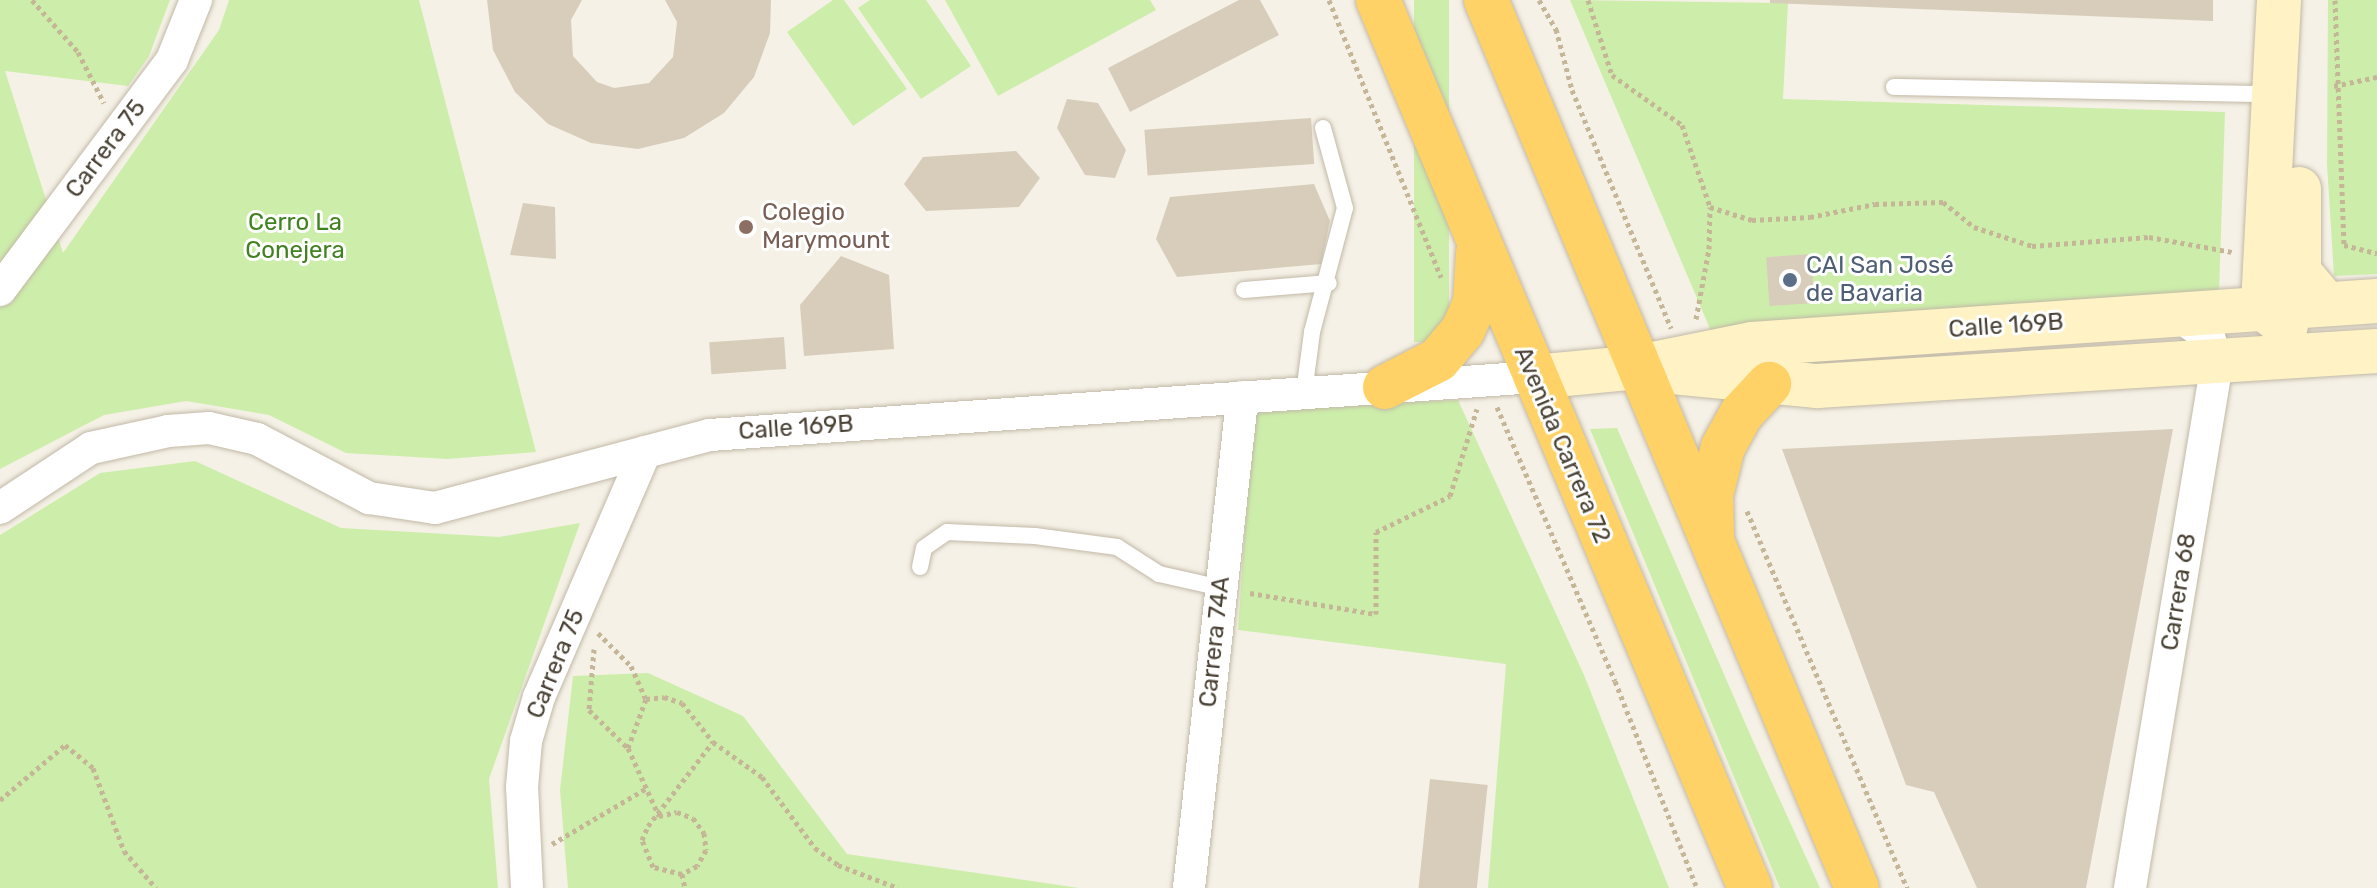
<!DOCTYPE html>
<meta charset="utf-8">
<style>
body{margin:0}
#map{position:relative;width:2377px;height:888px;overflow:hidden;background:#f5f1e6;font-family:Rubik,sans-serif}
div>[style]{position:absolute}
.green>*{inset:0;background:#cdeeaa;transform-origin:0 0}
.building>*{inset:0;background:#d8cdba;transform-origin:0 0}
.path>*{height:5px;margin-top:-2.5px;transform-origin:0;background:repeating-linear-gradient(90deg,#c5b697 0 4px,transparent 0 8px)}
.roads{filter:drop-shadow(0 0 2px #c2b9a7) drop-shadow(0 0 2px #c2b9a7)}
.lane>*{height:16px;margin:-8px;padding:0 8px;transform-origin:8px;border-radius:8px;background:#fff}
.street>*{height:32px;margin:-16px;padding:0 16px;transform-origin:16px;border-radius:16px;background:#fff}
.secondary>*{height:44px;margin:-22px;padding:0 22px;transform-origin:22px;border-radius:22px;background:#fff3c6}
.highway>*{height:44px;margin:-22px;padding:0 22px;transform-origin:22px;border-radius:22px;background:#ffd267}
.dots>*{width:22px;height:22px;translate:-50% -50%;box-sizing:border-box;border:4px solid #fff;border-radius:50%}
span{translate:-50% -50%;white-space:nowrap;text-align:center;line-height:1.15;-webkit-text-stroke:6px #fff;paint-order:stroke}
.street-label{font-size:24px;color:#494134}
.education-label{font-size:24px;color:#785e54}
.left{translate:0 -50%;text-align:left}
.park-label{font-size:24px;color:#418220}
.service-label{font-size:24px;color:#4e5e75}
</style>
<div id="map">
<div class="green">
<div style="clip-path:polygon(0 0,170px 0,149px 56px,128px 86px,5px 71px,63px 253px,219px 30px,229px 0,419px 0,536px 452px,448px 459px,346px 453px,269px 415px,186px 401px,104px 415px,0 469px)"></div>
<div style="clip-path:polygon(833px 0,844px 0,907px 89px,853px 126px,787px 32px)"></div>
<div style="clip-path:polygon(870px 0,926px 0,971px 66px,921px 99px,858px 8px)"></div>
<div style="clip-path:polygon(945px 0,1150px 0,1156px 10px,998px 96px)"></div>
<div style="left:1414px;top:0;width:35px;height:342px"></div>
<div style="clip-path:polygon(1570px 0,1788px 3px,1783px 99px,2225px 112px,2219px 293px,1711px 331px)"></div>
<div style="clip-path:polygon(2328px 0,2377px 0,2377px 274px,2334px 276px,2327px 164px)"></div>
<div style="clip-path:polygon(1458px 400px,1584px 675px,1669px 888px,1488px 888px,1506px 664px,1238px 630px,1253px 409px)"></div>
<div style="clip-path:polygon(1617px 428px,1753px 741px,1820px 888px,1780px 888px,1590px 429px)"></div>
<div style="clip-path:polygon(195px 461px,341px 528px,499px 537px,580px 523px,489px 779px,498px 888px,0 888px,0 535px,100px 473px)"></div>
<div style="clip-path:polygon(648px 673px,743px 716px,847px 854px,1079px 888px,568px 888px,560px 790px,573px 676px)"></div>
</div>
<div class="building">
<div style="clip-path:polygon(487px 0,582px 0,571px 20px,573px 56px,597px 82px,614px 88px,649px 83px,673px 57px,677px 22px,665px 0,771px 0,770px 33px,754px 77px,724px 113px,684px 138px,638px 149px,591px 143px,548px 124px,515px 92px,493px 50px)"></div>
<div style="clip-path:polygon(1239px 0,1260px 0,1279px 35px,1130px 112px,1108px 68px)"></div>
<div style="clip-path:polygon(1770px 0,2213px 0,2213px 21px,1770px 3px)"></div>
<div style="clip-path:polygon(1067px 99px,1098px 103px,1126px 150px,1115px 178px,1085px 175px,1057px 128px)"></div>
<div style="left:1311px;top:118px;width:46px;height:167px;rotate:86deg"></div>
<div style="clip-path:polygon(1016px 151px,1040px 178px,1019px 207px,926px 211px,904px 184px,923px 157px)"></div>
<div style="clip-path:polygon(1314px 184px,1330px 221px,1321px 264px,1177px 277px,1156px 239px,1170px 197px)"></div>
<div style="clip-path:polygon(523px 203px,555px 207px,556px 259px,510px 255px)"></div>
<div style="left:1811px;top:254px;width:49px;height:45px;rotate:86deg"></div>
<div style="clip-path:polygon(841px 256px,889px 275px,894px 349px,804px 356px,800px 305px)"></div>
<div style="left:784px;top:337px;width:32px;height:75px;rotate:86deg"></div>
<div style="clip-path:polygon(2173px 429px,2086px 888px,1977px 888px,1934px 792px,1906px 785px,1782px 449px)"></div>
<div style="left:1430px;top:779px;width:58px;height:110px;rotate:6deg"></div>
</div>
<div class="path">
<div style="left:32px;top:0;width:69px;rotate:48.5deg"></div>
<div style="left:78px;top:52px;width:57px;rotate:63deg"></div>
<div style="left:1329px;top:0;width:299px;rotate:68deg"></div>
<div style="left:1539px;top:0;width:34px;rotate:60deg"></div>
<div style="left:1556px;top:29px;width:63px;rotate:75.3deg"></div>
<div style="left:1572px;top:90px;width:258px;rotate:67.4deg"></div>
<div style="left:1588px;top:0;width:79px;rotate:72.3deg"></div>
<div style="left:1612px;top:75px;width:86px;rotate:35.5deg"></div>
<div style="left:1682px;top:125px;width:87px;rotate:71.1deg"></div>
<div style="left:1710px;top:207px;width:44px;rotate:17.2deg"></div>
<div style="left:1752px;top:220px;width:58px;rotate:-3deg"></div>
<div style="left:1810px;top:217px;width:66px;rotate:-11.3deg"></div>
<div style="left:1875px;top:204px;width:68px;rotate:-1.7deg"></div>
<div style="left:1943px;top:202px;width:40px;rotate:39deg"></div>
<div style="left:1974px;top:227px;width:61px;rotate:18.1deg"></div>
<div style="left:2032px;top:246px;width:117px;rotate:-4.4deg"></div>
<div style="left:2149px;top:237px;width:84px;rotate:10.2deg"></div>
<div style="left:2335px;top:0;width:245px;rotate:87.9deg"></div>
<div style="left:2344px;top:245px;width:34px;rotate:14deg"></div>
<div style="left:2334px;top:86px;width:44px;rotate:-11.8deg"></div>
<div style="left:1696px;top:319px;width:71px;rotate:-79.5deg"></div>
<div style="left:1709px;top:249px;width:42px;rotate:-88.6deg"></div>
<div style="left:1497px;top:407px;width:298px;rotate:66.7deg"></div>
<div style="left:1615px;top:681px;width:223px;rotate:68.4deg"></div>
<div style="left:1747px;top:511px;width:410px;rotate:67deg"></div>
<div style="left:1250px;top:593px;width:128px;rotate:9.5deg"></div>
<div style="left:1376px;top:614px;width:82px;rotate:-90deg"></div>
<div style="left:1376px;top:532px;width:82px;rotate:-25.9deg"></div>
<div style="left:1450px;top:496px;width:91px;rotate:-72.8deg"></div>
<div style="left:598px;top:633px;width:47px;rotate:45deg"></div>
<div style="left:631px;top:666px;width:36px;rotate:66deg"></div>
<div style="left:646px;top:699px;width:18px;rotate:-6deg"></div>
<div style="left:664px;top:697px;width:19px;rotate:18deg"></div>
<div style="left:682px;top:703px;width:50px;rotate:51.5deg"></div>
<div style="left:713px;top:742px;width:60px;rotate:35.5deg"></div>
<div style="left:762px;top:777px;width:89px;rotate:53.3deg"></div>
<div style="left:815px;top:848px;width:29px;rotate:36deg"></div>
<div style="left:838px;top:865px;width:64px;rotate:21deg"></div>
<div style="left:594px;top:649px;width:61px;rotate:94.7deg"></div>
<div style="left:589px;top:710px;width:54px;rotate:44.3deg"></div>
<div style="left:628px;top:748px;width:75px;rotate:65.5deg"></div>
<div style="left:628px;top:748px;width:52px;rotate:-69.8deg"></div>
<div style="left:0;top:800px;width:85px;rotate:-40.2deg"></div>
<div style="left:65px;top:745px;width:36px;rotate:39deg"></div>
<div style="left:93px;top:768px;width:89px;rotate:69.5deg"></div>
<div style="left:124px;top:851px;width:49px;rotate:49.1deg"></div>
<div style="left:659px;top:816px;width:18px;rotate:-13deg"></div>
<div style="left:677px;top:812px;width:17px;rotate:21deg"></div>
<div style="left:693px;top:818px;width:19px;rotate:54deg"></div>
<div style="left:704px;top:833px;width:17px;rotate:83deg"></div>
<div style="left:706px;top:850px;width:18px;rotate:119deg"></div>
<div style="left:697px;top:866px;width:17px;rotate:152deg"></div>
<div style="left:682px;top:874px;width:30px;rotate:-166deg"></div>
<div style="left:653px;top:867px;width:29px;rotate:-112deg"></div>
<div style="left:642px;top:840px;width:15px;rotate:-67deg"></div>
<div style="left:648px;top:826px;width:106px;rotate:-52.3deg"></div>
<div style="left:552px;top:844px;width:110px;rotate:-30.5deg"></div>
<div style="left:682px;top:874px;width:14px;rotate:78deg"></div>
</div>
<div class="roads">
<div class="lane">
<div style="left:1894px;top:87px;width:379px;rotate:1.1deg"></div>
<div style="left:1244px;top:290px;width:85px;rotate:-4.7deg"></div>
<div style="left:1304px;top:393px;width:62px;rotate:-82.5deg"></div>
<div style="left:1312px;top:332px;width:128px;rotate:-75.1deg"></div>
<div style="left:1345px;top:208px;width:83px;rotate:-105.4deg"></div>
<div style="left:920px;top:567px;width:19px;rotate:-78deg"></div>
<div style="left:924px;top:548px;width:28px;rotate:-35deg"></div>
<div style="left:947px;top:532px;width:88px;rotate:2.6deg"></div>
<div style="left:1035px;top:536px;width:83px;rotate:7.6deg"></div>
<div style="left:1117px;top:547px;width:50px;rotate:32.7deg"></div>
<div style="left:1159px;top:574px;width:64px;rotate:12.7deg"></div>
</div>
<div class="street">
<div style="left:0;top:290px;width:287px;rotate:-53.2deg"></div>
<div style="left:172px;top:60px;width:65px;rotate:-68.2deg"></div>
<div style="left:0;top:508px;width:109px;rotate:-33.4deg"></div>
<div style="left:91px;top:448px;width:79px;rotate:-12.4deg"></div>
<div style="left:168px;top:431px;width:41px;rotate:-4.2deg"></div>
<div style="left:209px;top:428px;width:49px;rotate:12.9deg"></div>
<div style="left:257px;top:439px;width:127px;rotate:27.8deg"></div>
<div style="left:369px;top:498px;width:67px;rotate:8.6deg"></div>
<div style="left:435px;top:508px;width:285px;rotate:-14.9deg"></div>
<div style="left:710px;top:435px;width:827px;rotate:-4.02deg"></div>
<div style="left:527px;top:888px;width:101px;rotate:-92.8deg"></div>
<div style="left:522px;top:787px;width:46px;rotate:-85deg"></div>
<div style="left:526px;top:741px;width:46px;rotate:-73.5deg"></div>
<div style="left:539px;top:697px;width:267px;rotate:-66.6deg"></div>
<div style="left:1189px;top:888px;width:494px;rotate:-83.8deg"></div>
<div style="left:2130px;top:888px;width:532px;rotate:-80.59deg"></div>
<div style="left:2217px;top:363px;width:27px;rotate:-107deg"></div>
<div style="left:2209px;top:337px;width:40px;rotate:-145.1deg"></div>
</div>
<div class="secondary">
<div style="left:2279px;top:0;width:308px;rotate:93deg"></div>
<div style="left:2263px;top:308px;width:29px;rotate:38deg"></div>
<div style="left:2299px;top:189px;width:83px;rotate:90deg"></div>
<div style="left:2299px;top:272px;width:42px;rotate:49.8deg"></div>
<div style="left:1673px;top:372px;width:145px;rotate:5.6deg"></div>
<div style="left:1817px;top:386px;width:561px;rotate:-3.58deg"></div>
<div style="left:1535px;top:377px;width:103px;rotate:-5.5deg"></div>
<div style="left:1638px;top:367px;width:116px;rotate:-11.4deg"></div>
<div style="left:1752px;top:344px;width:626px;rotate:-3.94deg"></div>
</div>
<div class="highway">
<div style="left:1378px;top:0;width:963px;rotate:67.27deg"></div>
<div style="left:1486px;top:0;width:962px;rotate:67.33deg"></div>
<div style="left:1385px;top:387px;width:59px;rotate:-27deg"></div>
<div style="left:1438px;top:360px;width:39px;rotate:-50deg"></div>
<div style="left:1463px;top:330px;width:30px;rotate:-66deg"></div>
<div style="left:1475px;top:303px;width:50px;rotate:-86.6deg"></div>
<div style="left:1712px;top:536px;width:41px;rotate:-91.4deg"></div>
<div style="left:1711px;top:495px;width:49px;rotate:-76deg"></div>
<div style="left:1723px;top:447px;width:39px;rotate:-61deg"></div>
<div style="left:1742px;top:413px;width:40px;rotate:-47deg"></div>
</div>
</div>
<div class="dots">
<div style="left:746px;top:227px;background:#8d6e63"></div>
<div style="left:1790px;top:280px;background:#5c6f8a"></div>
</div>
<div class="street-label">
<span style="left:106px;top:149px;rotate:-53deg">Carrera 75</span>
<span style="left:2006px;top:326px;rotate:-4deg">Calle 169B</span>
<span style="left:796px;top:428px;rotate:-4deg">Calle 169B</span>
<span style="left:1562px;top:445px;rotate:67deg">Avenida Carrera 72</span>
<span style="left:2179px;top:592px;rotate:-81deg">Carrera 68</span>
<span style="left:1215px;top:642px;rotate:-84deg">Carrera 74A</span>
<span style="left:556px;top:664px;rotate:-68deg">Carrera 75</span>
</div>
<div class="education-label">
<span class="left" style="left:762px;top:227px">Colegio<br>Marymount</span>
</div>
<div class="park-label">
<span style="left:295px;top:237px">Cerro La<br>Conejera</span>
</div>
<div class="service-label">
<span class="left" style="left:1806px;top:280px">CAI San José<br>de Bavaria</span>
</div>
</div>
